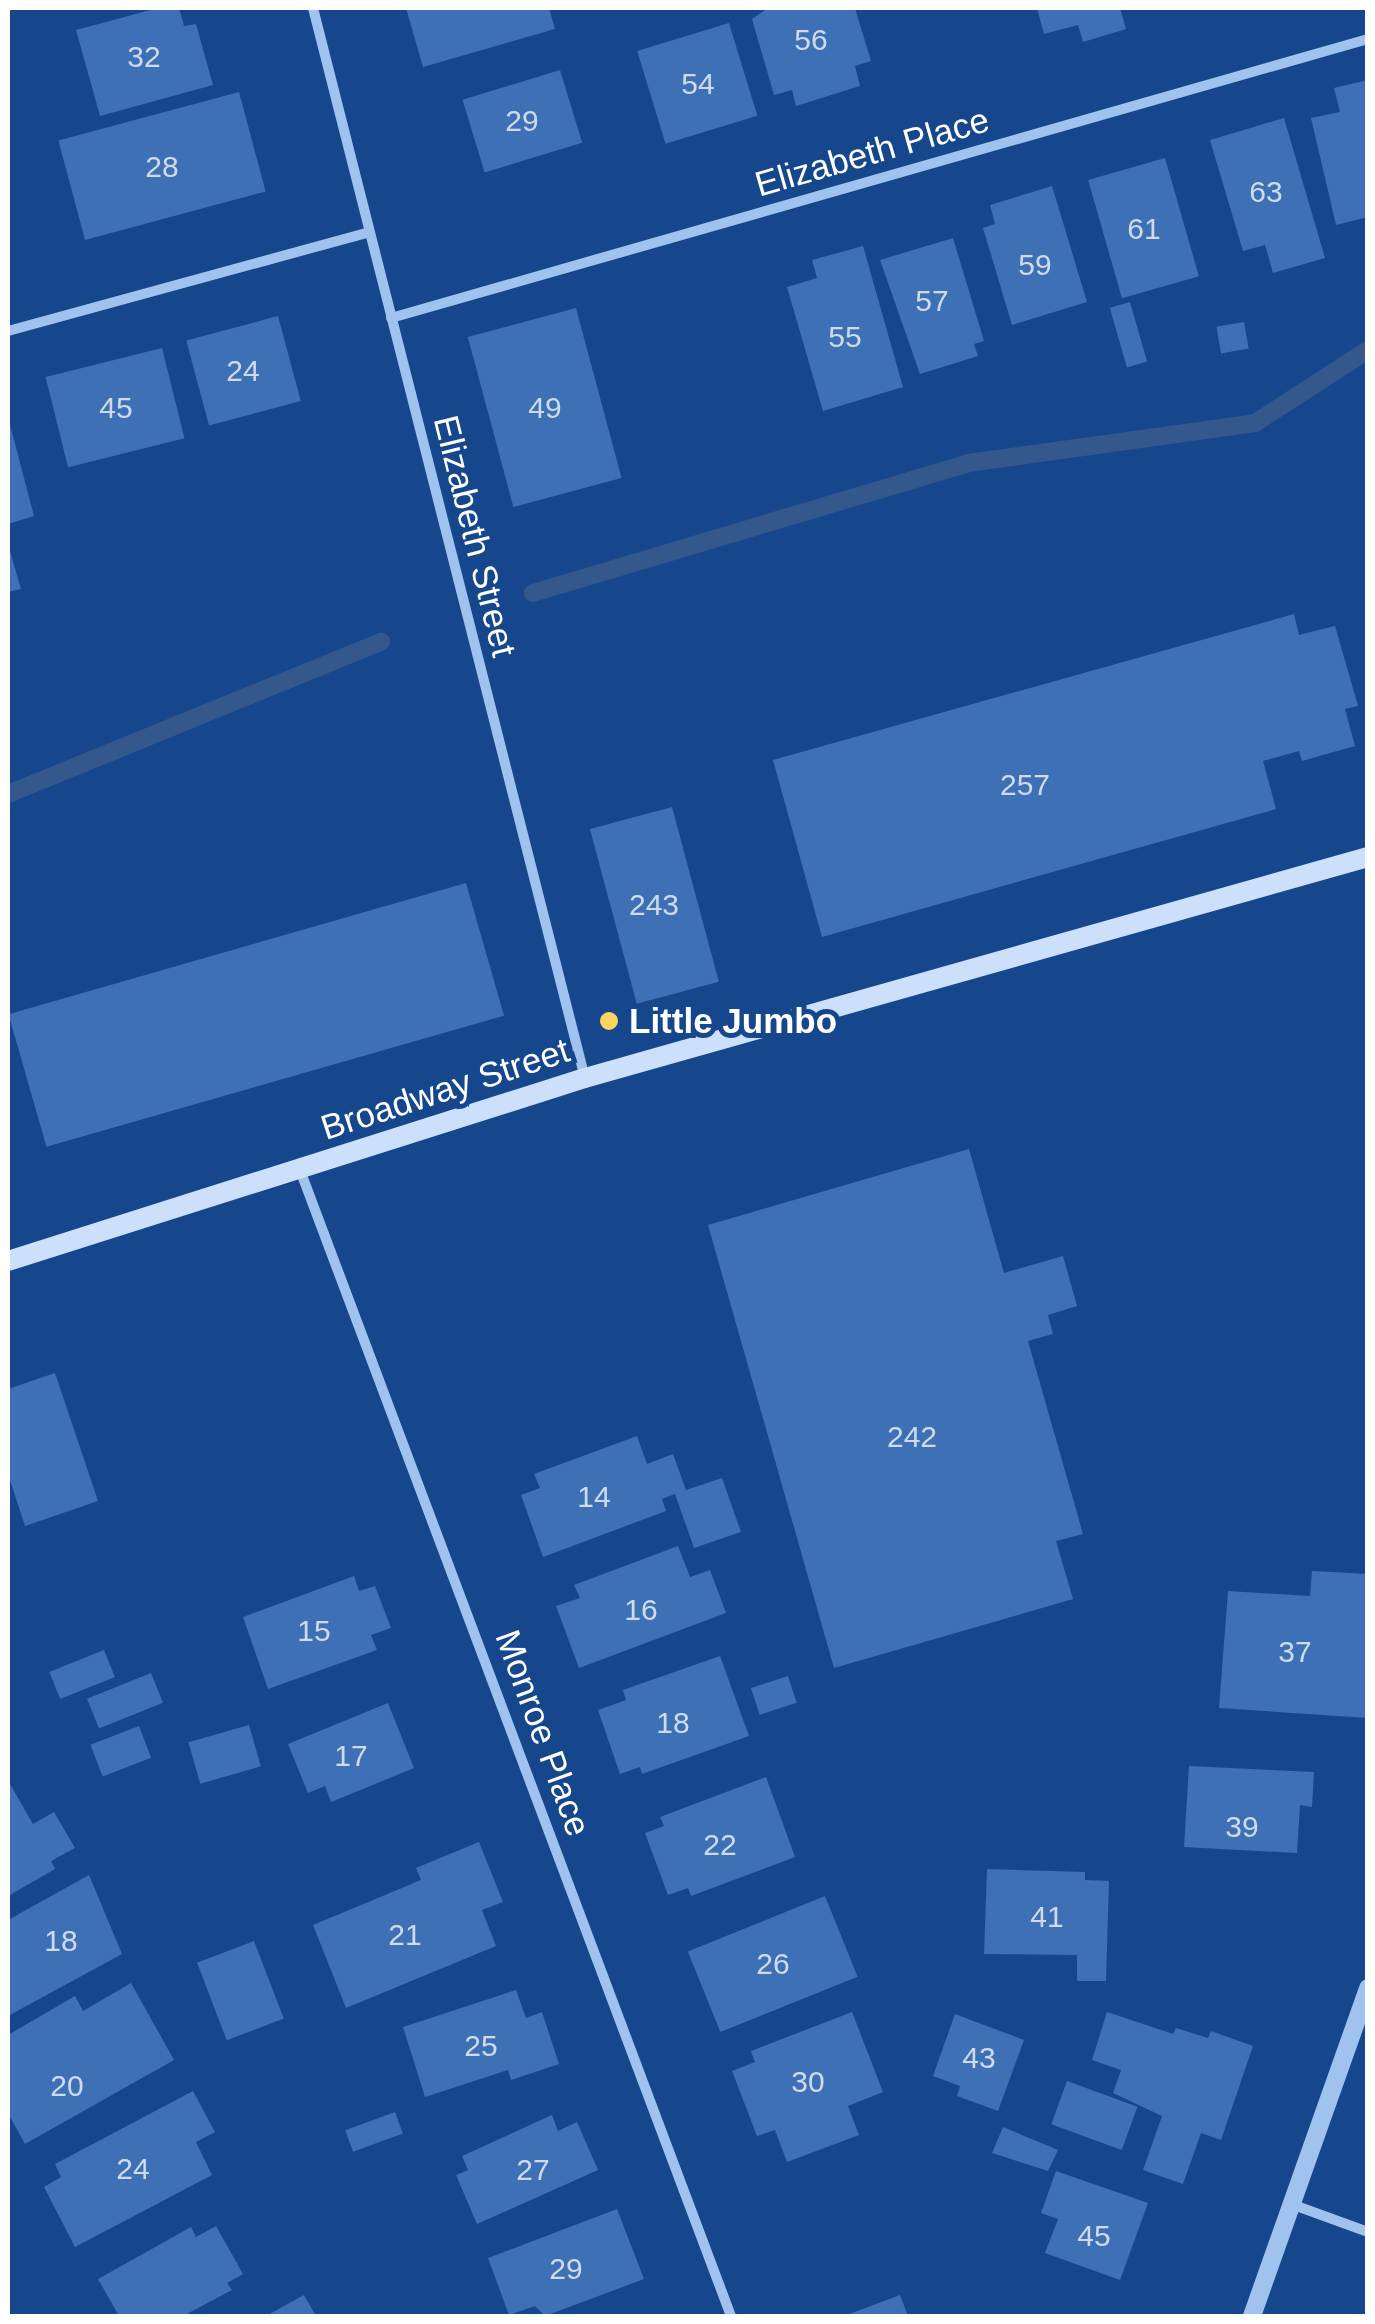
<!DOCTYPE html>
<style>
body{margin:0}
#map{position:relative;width:1375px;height:2324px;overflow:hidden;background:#16478c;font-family:Arial,sans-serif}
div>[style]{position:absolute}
.stream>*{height:18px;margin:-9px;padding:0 9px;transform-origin:9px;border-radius:9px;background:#34588b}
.building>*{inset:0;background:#3e70b5;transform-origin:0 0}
.minor>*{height:10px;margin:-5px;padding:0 5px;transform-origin:5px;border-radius:5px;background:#9fc2ef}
.tertiary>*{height:18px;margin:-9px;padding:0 9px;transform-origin:9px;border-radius:9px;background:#9fc2ef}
.secondary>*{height:20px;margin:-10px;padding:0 10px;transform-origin:10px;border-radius:10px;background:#cde0fb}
.dots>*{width:28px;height:28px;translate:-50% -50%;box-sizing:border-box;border:5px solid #16478c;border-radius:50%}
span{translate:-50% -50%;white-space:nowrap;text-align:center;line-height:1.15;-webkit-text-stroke:10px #16478c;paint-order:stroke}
.number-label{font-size:30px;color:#cfdbec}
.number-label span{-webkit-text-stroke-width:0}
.street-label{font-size:35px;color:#fff}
.poi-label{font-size:35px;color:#fff;font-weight:700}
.left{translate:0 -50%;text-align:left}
.frame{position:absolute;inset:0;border:10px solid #fff;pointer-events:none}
</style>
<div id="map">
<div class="stream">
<div style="left:533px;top:593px;width:454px;rotate:-16.6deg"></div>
<div style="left:968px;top:463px;width:290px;rotate:-7.9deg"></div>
<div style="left:1255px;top:423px;width:135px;rotate:-32.9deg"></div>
<div style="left:8px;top:794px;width:403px;rotate:-22.2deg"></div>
</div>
<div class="building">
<div style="clip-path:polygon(158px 8px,179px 8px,184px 26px,196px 24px,213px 85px,100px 116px,76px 30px)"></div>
<div style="clip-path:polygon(406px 8px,549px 8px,555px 29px,423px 67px)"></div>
<div style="clip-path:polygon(768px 8px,855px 8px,871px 61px,855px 66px,860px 86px,796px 106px,792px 90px,774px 95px,752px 19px)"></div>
<div style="clip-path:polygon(1037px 8px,1120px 8px,1126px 29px,1083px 42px,1078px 25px,1044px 34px)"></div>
<div style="left:729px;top:23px;width:97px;height:96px;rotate:73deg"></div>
<div style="left:560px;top:70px;width:76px;height:102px;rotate:73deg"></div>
<div style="clip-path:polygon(1368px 80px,1368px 217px,1336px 225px,1311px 118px,1340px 112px,1334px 88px)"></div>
<div style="left:239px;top:92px;width:103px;height:187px;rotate:75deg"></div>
<div style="clip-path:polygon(1284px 118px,1325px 258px,1273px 273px,1265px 245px,1243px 251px,1210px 140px)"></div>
<div style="left:1165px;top:158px;width:123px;height:80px;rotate:74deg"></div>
<div style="clip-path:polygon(1052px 186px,1087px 302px,1012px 325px,983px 228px,995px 224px,990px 205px)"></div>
<div style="clip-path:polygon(953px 238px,984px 341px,974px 344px,978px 356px,920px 374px,880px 260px)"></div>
<div style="clip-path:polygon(863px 246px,903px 387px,823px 411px,787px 287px,817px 278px,812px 260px)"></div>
<div style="left:1130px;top:302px;width:62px;height:21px;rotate:74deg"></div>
<div style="left:576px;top:308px;width:176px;height:112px;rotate:75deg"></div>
<div style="left:278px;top:316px;width:88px;height:95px;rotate:75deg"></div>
<div style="left:1244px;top:322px;width:27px;height:28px;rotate:80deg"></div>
<div style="left:162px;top:348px;width:93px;height:120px;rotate:76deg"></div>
<div style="clip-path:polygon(8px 417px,34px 516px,8px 524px)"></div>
<div style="clip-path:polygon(8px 544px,21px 589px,8px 592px)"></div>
<div style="clip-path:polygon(1294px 614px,1299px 635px,1335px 626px,1358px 706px,1345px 709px,1355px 746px,1302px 761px,1299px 751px,1263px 761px,1276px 809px,822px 937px,773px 760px)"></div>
<div style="left:672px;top:807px;width:181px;height:85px;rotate:75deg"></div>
<div style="left:466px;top:883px;width:138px;height:476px;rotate:74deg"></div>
<div style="clip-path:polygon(969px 1149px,1004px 1273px,1063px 1256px,1077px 1306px,1048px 1315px,1053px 1334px,1028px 1341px,1083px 1534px,1056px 1541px,1073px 1599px,834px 1668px,708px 1225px)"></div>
<div style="clip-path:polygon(55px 1373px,98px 1501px,25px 1526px,8px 1474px,8px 1389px)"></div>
<div style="clip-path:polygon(637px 1436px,647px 1464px,673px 1454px,686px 1490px,722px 1478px,741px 1532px,694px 1548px,675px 1494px,662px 1499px,666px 1511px,543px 1557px,521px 1495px,540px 1488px,534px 1474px)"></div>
<div style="clip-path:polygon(678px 1546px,690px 1577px,710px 1570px,726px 1613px,579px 1668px,556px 1606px,580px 1598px,574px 1585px)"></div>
<div style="clip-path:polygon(1312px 1571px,1368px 1574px,1368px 1718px,1219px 1708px,1228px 1591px,1310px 1596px)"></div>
<div style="clip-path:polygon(354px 1576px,359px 1591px,375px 1586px,391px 1628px,371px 1635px,377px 1650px,268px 1689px,243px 1617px)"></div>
<div style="left:104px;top:1650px;width:29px;height:59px;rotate:68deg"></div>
<div style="clip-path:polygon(720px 1656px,749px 1736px,642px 1774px,640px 1767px,620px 1774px,598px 1710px,626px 1700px,623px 1690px)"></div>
<div style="left:151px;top:1673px;width:32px;height:69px;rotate:68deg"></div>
<div style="left:788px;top:1676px;width:28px;height:39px;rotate:72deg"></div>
<div style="clip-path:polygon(388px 1703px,414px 1768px,331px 1802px,325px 1786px,308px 1793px,288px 1744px)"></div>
<div style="left:249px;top:1725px;width:43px;height:63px;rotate:74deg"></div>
<div style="left:139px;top:1726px;width:34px;height:52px;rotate:69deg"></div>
<div style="clip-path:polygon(1189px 1766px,1314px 1772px,1312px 1807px,1300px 1805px,1297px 1853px,1184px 1847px)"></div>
<div style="clip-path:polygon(766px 1777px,795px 1857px,691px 1896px,688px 1888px,668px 1895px,645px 1833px,664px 1826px,660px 1817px)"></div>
<div style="clip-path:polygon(10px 1784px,33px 1824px,54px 1812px,75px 1848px,51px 1861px,55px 1869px,8px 1896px)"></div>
<div style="clip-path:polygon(479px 1842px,503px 1902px,482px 1910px,496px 1946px,346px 2008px,313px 1925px,421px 1880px,416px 1868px)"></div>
<div style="clip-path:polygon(987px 1869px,1085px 1872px,1085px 1880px,1109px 1881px,1106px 1981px,1077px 1981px,1077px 1955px,984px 1954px)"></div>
<div style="clip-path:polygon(89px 1875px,122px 1954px,8px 2016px,8px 1920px)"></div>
<div style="left:825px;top:1896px;width:87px;height:148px;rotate:68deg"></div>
<div style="left:254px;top:1941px;width:83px;height:61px;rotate:69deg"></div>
<div style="clip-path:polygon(131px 1983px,174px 2060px,25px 2144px,8px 2113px,8px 2035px,75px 1996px,83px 2011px)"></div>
<div style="clip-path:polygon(516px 1990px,526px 2018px,542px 2012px,559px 2064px,511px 2080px,508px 2070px,425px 2097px,403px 2027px)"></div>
<div style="clip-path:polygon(852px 2012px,883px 2092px,848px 2106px,859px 2135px,787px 2162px,775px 2130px,757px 2136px,732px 2071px,755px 2062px,751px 2051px)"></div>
<div style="clip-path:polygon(1107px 2012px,1173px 2034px,1176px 2028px,1208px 2038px,1211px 2031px,1253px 2046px,1221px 2140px,1201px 2133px,1183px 2184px,1143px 2170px,1162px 2116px,1113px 2093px,1121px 2070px,1092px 2060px)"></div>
<div style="clip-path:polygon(955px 2014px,1024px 2040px,998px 2111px,957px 2096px,960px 2086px,933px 2076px)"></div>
<div style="left:1067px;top:2081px;width:75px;height:46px;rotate:20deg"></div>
<div style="clip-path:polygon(193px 2091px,215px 2132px,196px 2142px,212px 2175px,75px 2247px,44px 2187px,61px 2177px,55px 2164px)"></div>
<div style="left:395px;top:2112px;width:23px;height:53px;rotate:70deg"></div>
<div style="clip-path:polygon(552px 2115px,558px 2131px,577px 2122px,598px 2170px,477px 2224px,456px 2175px,468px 2170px,462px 2156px)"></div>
<div style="clip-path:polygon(1003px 2127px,1058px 2150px,1048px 2171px,992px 2153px)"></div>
<div style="clip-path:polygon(1056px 2171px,1148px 2203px,1120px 2280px,1045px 2253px,1058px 2219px,1041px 2213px)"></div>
<div style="clip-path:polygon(617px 2209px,644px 2279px,545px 2316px,535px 2306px,509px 2315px,488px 2258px)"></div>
<div style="clip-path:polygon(216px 2226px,243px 2274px,227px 2283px,232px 2290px,183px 2316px,119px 2316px,98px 2279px,191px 2227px,196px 2237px)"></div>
<div style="clip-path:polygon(304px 2295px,316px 2316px,266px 2316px)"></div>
<div style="clip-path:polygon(900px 2295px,908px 2316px,844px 2316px)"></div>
</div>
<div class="minor">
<div style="left:313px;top:8px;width:1104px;rotate:75.74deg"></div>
<div style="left:391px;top:318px;width:1016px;rotate:-15.94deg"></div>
<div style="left:8px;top:331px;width:374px;rotate:-15.3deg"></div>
<div style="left:300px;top:1170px;width:1224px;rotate:69.39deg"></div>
<div style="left:1291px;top:2204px;width:82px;rotate:20deg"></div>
</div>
<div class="tertiary">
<div style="left:1252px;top:2316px;width:348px;rotate:-70.5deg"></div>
</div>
<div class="secondary">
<div style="left:8px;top:1261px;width:605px;rotate:-17.6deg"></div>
<div style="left:585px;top:1078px;width:814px;rotate:-15.76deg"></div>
</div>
<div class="dots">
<div style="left:609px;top:1021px;background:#ffd45e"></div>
</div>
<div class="number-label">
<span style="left:811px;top:40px">56</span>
<span style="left:144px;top:57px">32</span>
<span style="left:698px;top:84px">54</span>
<span style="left:522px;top:121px">29</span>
<span style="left:162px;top:167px">28</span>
<span style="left:1266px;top:192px">63</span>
<span style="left:1144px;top:229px">61</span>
<span style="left:1035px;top:265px">59</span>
<span style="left:932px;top:301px">57</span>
<span style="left:845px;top:337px">55</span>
<span style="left:243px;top:371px">24</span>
<span style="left:116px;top:408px">45</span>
<span style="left:545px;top:408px">49</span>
<span style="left:1025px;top:785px">257</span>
<span style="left:654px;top:905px">243</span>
<span style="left:912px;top:1437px">242</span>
<span style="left:594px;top:1497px">14</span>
<span style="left:641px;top:1610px">16</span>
<span style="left:314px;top:1631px">15</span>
<span style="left:1295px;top:1652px">37</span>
<span style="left:673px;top:1723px">18</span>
<span style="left:351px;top:1756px">17</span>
<span style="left:1242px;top:1827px">39</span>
<span style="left:720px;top:1845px">22</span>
<span style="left:1047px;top:1917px">41</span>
<span style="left:405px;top:1935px">21</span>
<span style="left:61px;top:1941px">18</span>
<span style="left:773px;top:1964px">26</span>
<span style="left:481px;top:2046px">25</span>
<span style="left:979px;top:2058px">43</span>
<span style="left:808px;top:2082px">30</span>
<span style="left:67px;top:2086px">20</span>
<span style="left:133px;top:2169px">24</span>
<span style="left:533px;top:2170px">27</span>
<span style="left:1094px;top:2236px">45</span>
<span style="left:566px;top:2269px">29</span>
</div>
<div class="street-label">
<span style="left:872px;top:152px;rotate:-16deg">Elizabeth Place</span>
<span style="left:475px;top:536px;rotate:76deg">Elizabeth Street</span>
<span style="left:445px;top:1089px;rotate:-18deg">Broadway Street</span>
<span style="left:543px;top:1733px;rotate:70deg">Monroe Place</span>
</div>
<div class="poi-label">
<span class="left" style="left:629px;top:1021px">Little Jumbo</span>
</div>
<div class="frame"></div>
</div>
